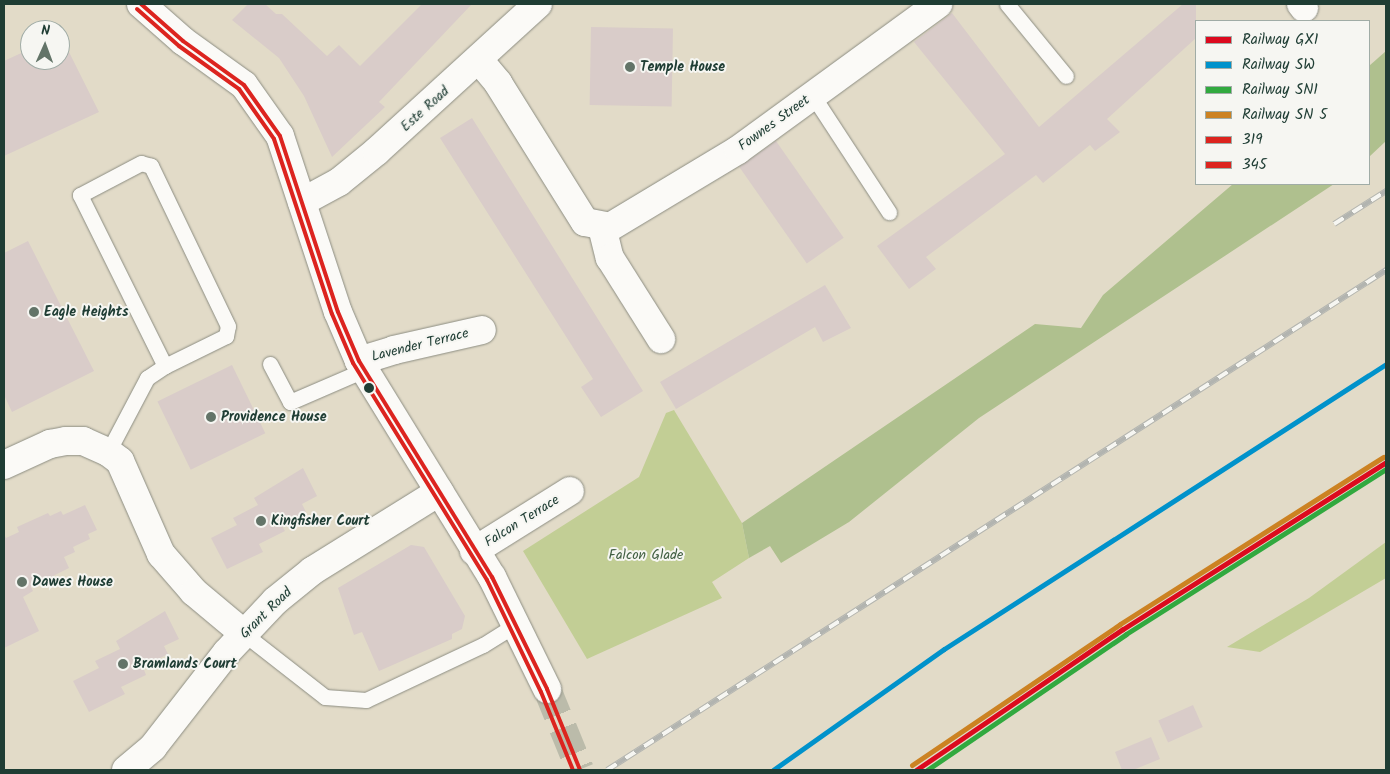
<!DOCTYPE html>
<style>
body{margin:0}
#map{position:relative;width:1390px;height:774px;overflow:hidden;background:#e2dbc8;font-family:Kalam,sans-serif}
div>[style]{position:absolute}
.green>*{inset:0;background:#c2ce95}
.forest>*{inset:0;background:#afc08e}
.building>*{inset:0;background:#d9ccc9;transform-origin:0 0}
.primary-tunnel>*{height:28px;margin-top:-14px;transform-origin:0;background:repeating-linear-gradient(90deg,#bba 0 28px,transparent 0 42px)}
.roads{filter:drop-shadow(0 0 1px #8c8d82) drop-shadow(0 0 1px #8c8d82)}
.lane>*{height:15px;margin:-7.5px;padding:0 7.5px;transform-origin:7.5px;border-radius:7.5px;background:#fbfaf7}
.street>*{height:28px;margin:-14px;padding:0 14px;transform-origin:14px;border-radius:14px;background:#fbfaf7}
.secondary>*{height:28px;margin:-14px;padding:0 14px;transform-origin:14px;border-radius:14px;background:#fbfaf7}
.primary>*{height:28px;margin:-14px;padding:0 14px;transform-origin:14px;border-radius:14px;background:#fbfaf7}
.rail>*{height:5.5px;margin-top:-2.75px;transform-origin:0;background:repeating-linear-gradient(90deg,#f6f6f2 0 11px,#b2b4b0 0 22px);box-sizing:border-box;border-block:1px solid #b2b4b0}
.bus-1>*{height:4px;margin:-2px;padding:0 2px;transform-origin:2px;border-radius:2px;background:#dc241f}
.bus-2>*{height:4px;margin:-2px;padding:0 2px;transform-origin:2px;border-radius:2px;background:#dc241f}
.rail-1>*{height:5px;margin:-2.5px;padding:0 2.5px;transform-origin:2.5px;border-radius:2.5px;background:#dc0a1e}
.rail-2>*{height:5px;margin:-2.5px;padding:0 2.5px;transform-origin:2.5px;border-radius:2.5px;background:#0092cb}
.rail-3>*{height:5px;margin:-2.5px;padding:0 2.5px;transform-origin:2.5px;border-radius:2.5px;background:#31a93f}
.rail-4>*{height:5px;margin:-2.5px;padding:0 2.5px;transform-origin:2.5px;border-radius:2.5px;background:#cc8222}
.dots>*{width:14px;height:14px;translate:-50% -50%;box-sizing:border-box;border:2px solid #f6f6f2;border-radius:50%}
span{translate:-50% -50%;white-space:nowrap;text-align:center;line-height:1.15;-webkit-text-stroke:4px #f6f6f2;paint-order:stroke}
.poi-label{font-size:14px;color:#1f3d34;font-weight:700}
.left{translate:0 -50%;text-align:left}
.street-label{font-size:14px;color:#1f3d34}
.park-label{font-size:14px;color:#415f42}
.frame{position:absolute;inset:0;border:5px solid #1f3d34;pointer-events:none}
.legend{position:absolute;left:1195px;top:20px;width:175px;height:165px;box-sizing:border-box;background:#f6f6f2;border:1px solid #a0aca6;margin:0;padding:6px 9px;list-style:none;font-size:15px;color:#1f3d34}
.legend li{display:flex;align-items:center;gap:10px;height:25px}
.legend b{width:25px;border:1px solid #a0aca6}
.north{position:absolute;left:20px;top:20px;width:50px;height:50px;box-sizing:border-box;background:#f6f6f2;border:1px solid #a0aca6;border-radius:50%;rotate:2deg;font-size:14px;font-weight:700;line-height:20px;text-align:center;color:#1f3d34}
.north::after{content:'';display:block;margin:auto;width:18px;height:22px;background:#637468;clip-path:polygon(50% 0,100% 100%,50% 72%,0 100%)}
</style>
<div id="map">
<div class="green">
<div style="clip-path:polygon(674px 410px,742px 523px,749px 558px,712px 582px,722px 598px,587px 659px,523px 551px,639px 477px,666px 413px)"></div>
<div style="clip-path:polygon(1386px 542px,1386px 578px,1260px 652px,1227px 647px,1309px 598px)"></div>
</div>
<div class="forest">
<div style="clip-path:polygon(1386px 51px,1386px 141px,1369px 157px,1369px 66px)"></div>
<div style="clip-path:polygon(1233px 184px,1334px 184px,979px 418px,849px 522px,781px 563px,770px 546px,749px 558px,742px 523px,1035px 324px,1081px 328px,1103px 295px)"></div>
</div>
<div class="building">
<div style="clip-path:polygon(248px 4px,265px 4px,276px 14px,282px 14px,327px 56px,339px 45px,360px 66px,422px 4px,472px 4px,379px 102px,385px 107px,332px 157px,304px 96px,279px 58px,232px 20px)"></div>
<div style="clip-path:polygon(1183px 4px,1196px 4px,1196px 38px,1107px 119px,1120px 132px,1095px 151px,1090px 145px,1043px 183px,1036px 175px,926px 257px,936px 269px,909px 289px,877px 246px,1005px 154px,914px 42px,952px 13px,1039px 127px)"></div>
<div style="left:591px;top:27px;width:82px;height:78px;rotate:1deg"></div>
<div style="clip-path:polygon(60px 34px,99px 112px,4px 156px,4px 61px,30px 49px,30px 60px,60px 60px)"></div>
<div style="clip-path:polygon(472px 118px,643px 391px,601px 417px,581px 387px,593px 379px,440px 138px)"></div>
<div style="left:776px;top:141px;width:118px;height:45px;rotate:55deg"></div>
<div style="clip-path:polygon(28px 241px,94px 371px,12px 412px,4px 395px,4px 253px)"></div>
<div style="clip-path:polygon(825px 285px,851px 328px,823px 342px,815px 327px,676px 409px,660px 382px)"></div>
<div style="left:232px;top:365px;width:76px;height:83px;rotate:64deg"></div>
<div style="clip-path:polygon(303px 468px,317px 496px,302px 504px,306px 512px,281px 524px,285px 531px,259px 544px,263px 552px,227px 569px,211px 538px,237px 525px,233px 518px,258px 505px,254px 498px)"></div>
<div style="clip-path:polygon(85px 505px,97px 530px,88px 534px,90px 539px,73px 547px,75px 552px,64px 557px,69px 568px,31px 587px,33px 591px,23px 597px,39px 631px,4px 648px,4px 534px,6px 538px,19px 532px,17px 527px,48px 513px,50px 516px,61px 511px,63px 515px)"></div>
<div style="clip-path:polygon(411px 545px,424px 547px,465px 616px,462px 629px,452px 634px,452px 639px,379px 671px,362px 632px,354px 635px,338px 588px)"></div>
<div style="clip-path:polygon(165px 611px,179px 639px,164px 646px,168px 654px,143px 667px,146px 675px,121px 687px,125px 694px,89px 712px,73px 681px,99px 668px,95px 661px,120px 649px,116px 641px)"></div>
<div style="left:1193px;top:705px;width:24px;height:38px;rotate:66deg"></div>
<div style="clip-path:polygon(1151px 737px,1160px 759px,1133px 770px,1122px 770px,1115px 752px)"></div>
</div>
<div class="primary-tunnel">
<div style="left:547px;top:689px;width:87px;rotate:67.8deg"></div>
</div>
<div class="roads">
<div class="lane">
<div style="left:1007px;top:4px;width:93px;rotate:50.7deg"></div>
<div style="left:813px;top:96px;width:139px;rotate:56.8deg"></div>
<div style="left:270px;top:364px;width:43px;rotate:62.2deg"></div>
<div style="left:290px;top:402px;width:81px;rotate:-23.4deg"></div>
<div style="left:108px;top:452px;width:84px;rotate:-62.2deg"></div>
<div style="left:147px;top:378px;width:22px;rotate:-34deg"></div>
<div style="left:165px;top:366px;width:68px;rotate:-26.2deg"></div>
<div style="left:226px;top:336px;width:10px;rotate:-79deg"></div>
<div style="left:228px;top:326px;width:178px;rotate:-115.7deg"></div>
<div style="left:151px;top:166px;width:10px;rotate:-163deg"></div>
<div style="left:141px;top:163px;width:69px;rotate:152.3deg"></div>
<div style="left:80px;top:195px;width:191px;rotate:63.6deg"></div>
<div style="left:243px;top:633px;width:104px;rotate:38deg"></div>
<div style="left:325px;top:697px;width:41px;rotate:4.2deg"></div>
<div style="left:366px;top:700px;width:129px;rotate:-25.2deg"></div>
<div style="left:483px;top:645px;width:38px;rotate:-32deg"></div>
</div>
<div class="street">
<div style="left:1301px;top:4px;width:5px;rotate:53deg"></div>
<div style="left:479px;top:60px;width:30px;rotate:50deg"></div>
<div style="left:498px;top:83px;width:164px;rotate:58deg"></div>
<div style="left:585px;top:222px;width:25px;rotate:11deg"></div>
<div style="left:610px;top:227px;width:149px;rotate:-31deg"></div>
<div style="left:738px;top:150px;width:248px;rotate:-36.1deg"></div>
<div style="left:302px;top:202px;width:42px;rotate:-28.4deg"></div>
<div style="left:339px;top:182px;width:49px;rotate:-39.2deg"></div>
<div style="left:377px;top:151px;width:218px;rotate:-42.4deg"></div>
<div style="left:602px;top:227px;width:32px;rotate:76deg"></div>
<div style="left:610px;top:258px;width:96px;rotate:57.8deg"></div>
<div style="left:359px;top:361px;width:37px;rotate:-17deg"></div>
<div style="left:394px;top:350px;width:90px;rotate:-12.8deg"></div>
<div style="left:4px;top:465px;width:51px;rotate:-24.5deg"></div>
<div style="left:50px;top:444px;width:16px;rotate:-11deg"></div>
<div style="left:66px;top:441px;width:17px"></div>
<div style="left:83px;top:441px;width:27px;rotate:24deg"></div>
<div style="left:108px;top:452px;width:15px;rotate:37deg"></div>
<div style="left:120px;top:461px;width:102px;rotate:66.2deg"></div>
<div style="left:161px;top:554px;width:50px;rotate:49deg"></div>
<div style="left:194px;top:592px;width:64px;rotate:39.9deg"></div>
<div style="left:474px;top:551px;width:113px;rotate:-32deg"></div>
</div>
<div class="secondary">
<div style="left:126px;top:770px;width:35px;rotate:-40deg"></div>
<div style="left:153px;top:747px;width:120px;rotate:-52.1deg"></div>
<div style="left:227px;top:652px;width:70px;rotate:-46.7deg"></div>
<div style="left:275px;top:601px;width:48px;rotate:-39deg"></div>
<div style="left:312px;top:571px;width:150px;rotate:-31.9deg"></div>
</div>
<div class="primary">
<div style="left:141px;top:4px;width:56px;rotate:41.4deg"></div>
<div style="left:183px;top:41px;width:75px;rotate:35.8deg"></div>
<div style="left:244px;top:85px;width:62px;rotate:54.8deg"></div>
<div style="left:280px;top:136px;width:185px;rotate:71.8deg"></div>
<div style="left:338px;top:312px;width:53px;rotate:66.8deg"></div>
<div style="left:359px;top:361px;width:254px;rotate:58.4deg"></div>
<div style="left:492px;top:577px;width:125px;rotate:63.8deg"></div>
</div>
</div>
<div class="rail">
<div style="left:1334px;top:224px;width:62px;rotate:-32.4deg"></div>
<div style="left:607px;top:770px;width:926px;rotate:-32.69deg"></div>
</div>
<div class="bus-1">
<div style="left:141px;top:4px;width:56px;rotate:41.4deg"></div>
<div style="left:183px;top:41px;width:75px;rotate:35.8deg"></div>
<div style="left:244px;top:85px;width:62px;rotate:54.8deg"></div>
<div style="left:280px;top:136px;width:185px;rotate:71.8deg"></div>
<div style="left:338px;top:312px;width:53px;rotate:66.8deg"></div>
<div style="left:359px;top:361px;width:254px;rotate:58.4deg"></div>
<div style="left:492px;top:577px;width:125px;rotate:63.8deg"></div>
<div style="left:547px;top:689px;width:87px;rotate:67.8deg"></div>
</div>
<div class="bus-2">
<div style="left:137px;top:9px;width:56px;rotate:41.4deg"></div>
<div style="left:179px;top:46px;width:74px;rotate:35.6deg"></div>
<div style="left:239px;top:89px;width:61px;rotate:55deg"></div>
<div style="left:274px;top:139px;width:184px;rotate:71.7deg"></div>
<div style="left:332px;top:314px;width:53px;rotate:66.8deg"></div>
<div style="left:353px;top:363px;width:255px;rotate:58.3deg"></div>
<div style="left:487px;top:580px;width:124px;rotate:64.3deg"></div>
<div style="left:541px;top:692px;width:84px;rotate:67.7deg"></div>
</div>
<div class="rail-1">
<div style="left:916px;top:770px;width:250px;rotate:-34.3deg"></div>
<div style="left:1123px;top:629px;width:312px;rotate:-32.4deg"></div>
</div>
<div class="rail-2">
<div style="left:773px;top:770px;width:209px;rotate:-35.3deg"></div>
<div style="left:944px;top:649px;width:526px;rotate:-32.81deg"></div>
</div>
<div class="rail-3">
<div style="left:927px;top:770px;width:241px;rotate:-34.3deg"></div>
<div style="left:1126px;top:634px;width:308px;rotate:-32.4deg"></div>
</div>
<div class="rail-4">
<div style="left:912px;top:765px;width:251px;rotate:-34.1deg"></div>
<div style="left:1120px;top:624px;width:312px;rotate:-32.4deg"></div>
</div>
<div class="dots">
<div style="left:630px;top:67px;background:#637468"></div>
<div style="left:34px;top:312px;background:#637468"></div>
<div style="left:369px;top:388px;background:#1f3d34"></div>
<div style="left:211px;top:417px;background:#637468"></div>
<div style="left:261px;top:521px;background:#637468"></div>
<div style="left:22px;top:582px;background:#637468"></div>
<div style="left:123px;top:664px;background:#637468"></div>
</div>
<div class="poi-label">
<span class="left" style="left:640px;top:67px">Temple House</span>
<span class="left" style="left:44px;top:312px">Eagle Heights</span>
<span class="left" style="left:221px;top:417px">Providence House</span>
<span class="left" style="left:271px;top:521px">Kingfisher Court</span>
<span class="left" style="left:32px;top:582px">Dawes House</span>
<span class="left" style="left:133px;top:664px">Bramlands Court</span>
</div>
<div class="street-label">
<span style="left:425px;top:109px;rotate:-42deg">Este Road</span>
<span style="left:774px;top:123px;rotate:-36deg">Fownes Street</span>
<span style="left:420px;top:345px;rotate:-14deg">Lavender Terrace</span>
<span style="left:522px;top:521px;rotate:-32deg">Falcon Terrace</span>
<span style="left:266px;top:613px;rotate:-44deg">Grant Road</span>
</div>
<div class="park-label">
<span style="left:646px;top:555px">Falcon Glade</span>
</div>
<div class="frame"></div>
<ul class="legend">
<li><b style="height:6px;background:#dc0a1e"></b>Railway GX1</li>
<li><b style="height:6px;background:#0092cb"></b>Railway SW</li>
<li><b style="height:6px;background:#31a93f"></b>Railway SN1</li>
<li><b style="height:6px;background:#cc8222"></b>Railway SN 5</li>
<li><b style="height:6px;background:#dc241f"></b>319</li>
<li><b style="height:6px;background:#dc241f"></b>345</li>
</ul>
<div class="north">N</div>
</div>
